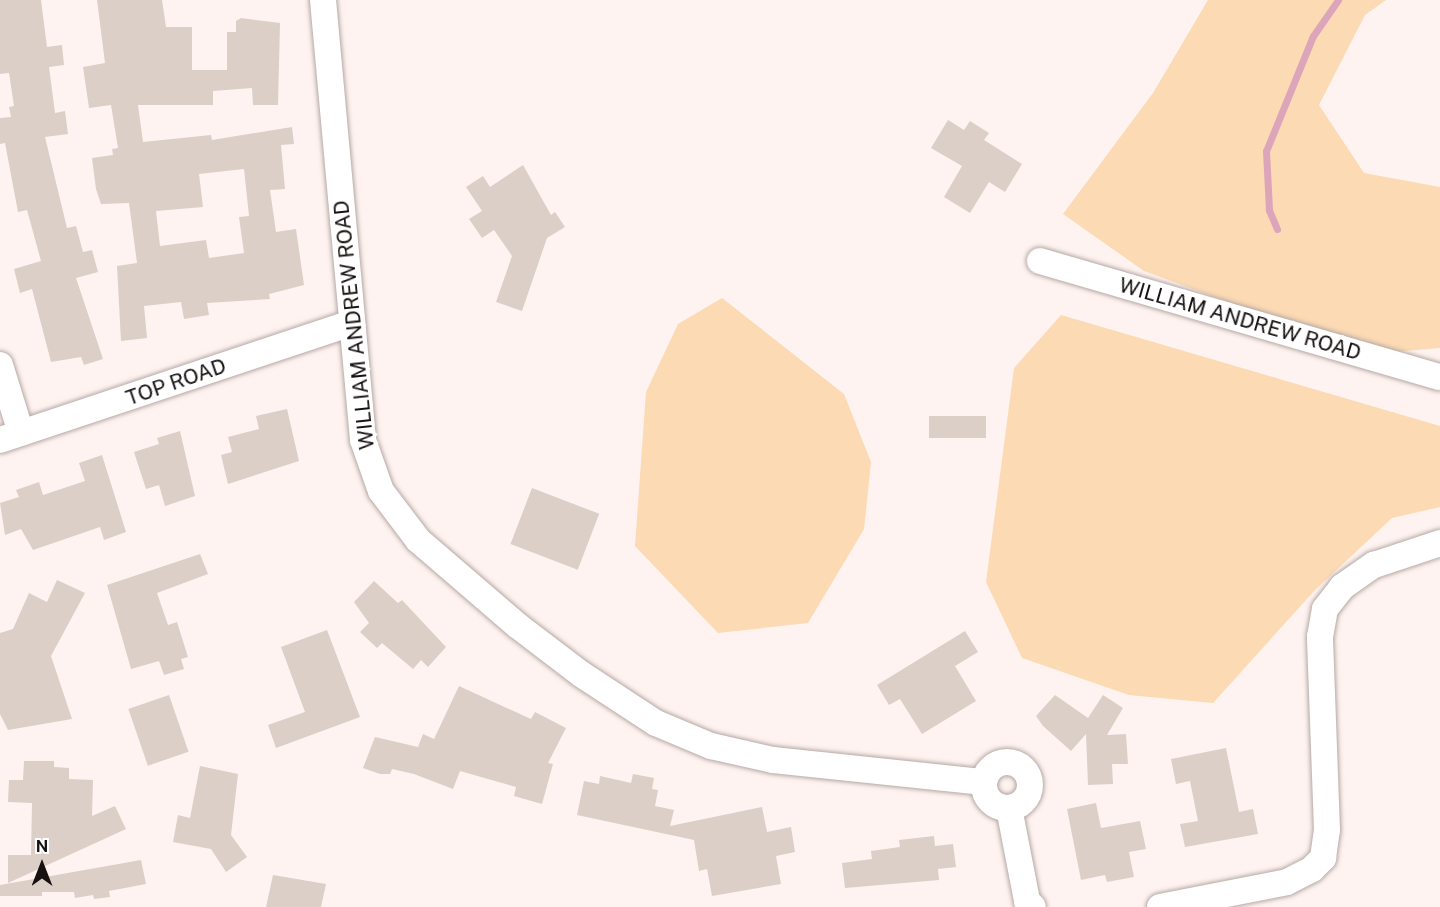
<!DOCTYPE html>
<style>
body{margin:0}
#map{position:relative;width:1440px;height:907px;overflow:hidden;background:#fef3f0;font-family:"Public Sans",sans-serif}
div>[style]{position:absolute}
.green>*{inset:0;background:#fbdab4}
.stream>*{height:7px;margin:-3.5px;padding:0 3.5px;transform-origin:3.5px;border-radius:3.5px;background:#dca5b9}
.building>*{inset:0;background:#dbcfc8;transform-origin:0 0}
.roads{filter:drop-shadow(0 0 2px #b6a8a5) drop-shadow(0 0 2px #b6a8a5)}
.minor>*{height:26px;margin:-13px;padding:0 13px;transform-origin:13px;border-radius:13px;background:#fff}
.minor>.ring{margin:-13px;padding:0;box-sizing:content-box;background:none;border:26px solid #fff;border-radius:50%}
span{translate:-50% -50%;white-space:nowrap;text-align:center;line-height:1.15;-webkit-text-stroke:6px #fff;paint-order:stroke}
.street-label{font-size:21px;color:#171211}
.north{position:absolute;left:12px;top:835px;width:60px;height:60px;-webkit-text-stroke:4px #fff;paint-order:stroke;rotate:0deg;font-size:16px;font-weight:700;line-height:24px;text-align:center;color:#171211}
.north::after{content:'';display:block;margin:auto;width:21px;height:27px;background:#171211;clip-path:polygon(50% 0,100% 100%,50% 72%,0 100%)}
</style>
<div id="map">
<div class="green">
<div style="clip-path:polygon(1208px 0,1386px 0,1365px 15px,1319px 105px,1364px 173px,1440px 187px,1440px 348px,1369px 354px,1144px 271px,1063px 214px,1153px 93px)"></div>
<div style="clip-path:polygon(722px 298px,844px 394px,871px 462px,864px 529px,808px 623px,718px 633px,635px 546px,646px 392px,678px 324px)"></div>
<div style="clip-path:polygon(1061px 315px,1440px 426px,1440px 507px,1392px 518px,1315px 590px,1213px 703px,1129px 695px,1022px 658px,986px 582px,1014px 368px)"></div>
</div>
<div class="stream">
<div style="left:1277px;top:229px;width:21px;rotate:-113deg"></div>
<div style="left:1269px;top:210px;width:59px;rotate:-92.9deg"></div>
<div style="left:1266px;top:151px;width:124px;rotate:-67.8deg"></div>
<div style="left:1313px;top:36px;width:44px;rotate:-55.2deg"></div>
</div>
<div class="building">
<div style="clip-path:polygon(0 0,41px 0,47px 47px,62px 45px,64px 65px,49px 67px,55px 113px,65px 111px,68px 134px,45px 137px,67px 228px,76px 226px,83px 252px,92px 250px,98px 272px,76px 278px,103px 359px,84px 365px,81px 357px,51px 362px,32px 289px,20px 293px,14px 269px,41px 261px,27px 210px,18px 212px,5px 143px,0 144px,0 118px,11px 117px,9px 107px,14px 106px,9px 73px,0 74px)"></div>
<div style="clip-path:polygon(evenodd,97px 0,162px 0,166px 27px,192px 27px,192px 70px,227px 70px,227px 32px,236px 32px,236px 21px,241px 18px,280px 23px,278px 105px,253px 105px,252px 88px,213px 91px,213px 105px,138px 105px,143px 142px,211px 135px,212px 140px,292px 127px,294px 144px,281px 145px,285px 189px,270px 190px,276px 232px,296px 229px,304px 285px,269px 294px,270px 299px,207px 303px,209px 315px,184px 319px,181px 302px,144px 306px,147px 338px,121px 341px,117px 266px,137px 263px,129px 203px,101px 204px,96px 189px,92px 158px,113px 155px,112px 149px,118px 148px,111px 105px,89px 108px,83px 67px,105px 63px,97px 0,244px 169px,249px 216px,239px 217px,244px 253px,209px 258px,206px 240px,160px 246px,156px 211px,203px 207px,199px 174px,244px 169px)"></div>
<div style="clip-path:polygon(948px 120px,964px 130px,970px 121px,989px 133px,984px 140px,1022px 164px,1005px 192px,989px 182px,970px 213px,944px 197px,962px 166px,931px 148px)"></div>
<div style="clip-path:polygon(523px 165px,551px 215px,555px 212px,565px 227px,547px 238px,522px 311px,496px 302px,512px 256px,494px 230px,482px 238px,469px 219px,482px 211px,466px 187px,483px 176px,490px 187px)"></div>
<div style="clip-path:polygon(287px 409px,299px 461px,228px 484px,221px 455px,232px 452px,228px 437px,259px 429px,256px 416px)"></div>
<div style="left:986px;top:416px;width:22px;height:57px;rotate:90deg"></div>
<div style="clip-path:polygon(180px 431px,195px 496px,165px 506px,159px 485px,146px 489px,134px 452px,159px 444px,157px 438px)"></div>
<div style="clip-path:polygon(102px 455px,126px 532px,104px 540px,100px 527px,33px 550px,21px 529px,5px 535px,0 503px,19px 497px,16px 490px,39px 482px,43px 495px,85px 481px,79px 463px)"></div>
<div style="left:532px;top:488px;width:72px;height:60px;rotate:21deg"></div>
<div style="clip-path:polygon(200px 554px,208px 574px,157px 593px,168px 625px,177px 622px,188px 657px,181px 659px,184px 669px,164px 675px,159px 661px,131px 669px,107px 585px)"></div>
<div style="clip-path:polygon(57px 580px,85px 593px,51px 656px,72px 719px,8px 730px,0 714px,0 633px,13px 629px,29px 593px,47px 602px)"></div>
<div style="clip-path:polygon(374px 581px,398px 603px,402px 600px,446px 647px,428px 667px,421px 660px,413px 669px,382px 643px,377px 648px,360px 632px,369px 623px,354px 602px)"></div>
<div style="clip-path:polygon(327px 630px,360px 717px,276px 748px,268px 725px,305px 712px,281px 647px)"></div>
<div style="clip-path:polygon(965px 631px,978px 652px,955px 666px,976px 701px,922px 734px,900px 699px,889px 705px,877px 685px)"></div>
<div style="clip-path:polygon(459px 686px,531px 719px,535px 712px,566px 728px,548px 763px,553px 764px,542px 804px,514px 796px,516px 787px,460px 771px,453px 789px,414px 774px,392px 769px,390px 774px,380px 774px,363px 768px,375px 737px,418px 747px,423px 734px,434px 739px)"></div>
<div style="left:169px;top:695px;width:60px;height:43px;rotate:71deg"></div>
<div style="clip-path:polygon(1055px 695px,1088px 718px,1103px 695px,1123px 708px,1107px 735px,1126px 734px,1128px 764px,1112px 764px,1113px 784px,1088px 785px,1086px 734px,1071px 751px,1043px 726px,1036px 716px)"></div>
<div style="clip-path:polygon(1226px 748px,1239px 812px,1253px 809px,1258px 834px,1185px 847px,1180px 824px,1198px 821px,1190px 781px,1176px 784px,1171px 759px)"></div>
<div style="clip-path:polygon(24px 761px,54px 761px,54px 767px,69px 768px,69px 779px,93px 780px,92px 816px,115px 806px,126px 829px,8px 883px,8px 855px,31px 855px,32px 803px,8px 802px,9px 780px,23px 780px)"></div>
<div style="clip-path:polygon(200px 766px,238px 774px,231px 835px,247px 857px,226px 872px,211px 849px,173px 842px,178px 815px,190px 818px)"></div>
<div style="clip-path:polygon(633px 774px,654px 778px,652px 789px,658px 790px,655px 806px,674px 810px,670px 826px,762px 807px,767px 832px,791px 827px,795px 852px,776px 856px,781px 884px,712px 896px,707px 869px,699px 871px,694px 840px,577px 815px,584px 781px,599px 784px,600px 776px,631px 783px)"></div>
<div style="clip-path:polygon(1096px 803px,1101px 828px,1140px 821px,1146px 849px,1129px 852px,1134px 877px,1107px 882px,1105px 875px,1081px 880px,1067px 809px)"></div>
<div style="clip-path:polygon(934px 836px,935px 846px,953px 844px,956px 867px,938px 869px,939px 880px,845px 888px,842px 863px,872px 859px,871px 851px,900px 847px,899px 840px)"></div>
<div style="clip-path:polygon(141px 860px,146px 884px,109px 891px,110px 897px,94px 899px,93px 895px,75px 898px,74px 892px,42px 892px,42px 896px,0 896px,0 885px)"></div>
<div style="clip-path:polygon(273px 875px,326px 884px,321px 907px,266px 907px)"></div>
</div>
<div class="roads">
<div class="minor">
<div style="left:323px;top:0;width:442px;rotate:84.8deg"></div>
<div style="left:363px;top:440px;width:54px;rotate:70.6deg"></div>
<div style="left:381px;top:491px;width:61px;rotate:52.9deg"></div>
<div style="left:418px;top:540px;width:132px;rotate:40.7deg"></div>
<div style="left:518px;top:626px;width:79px;rotate:37.3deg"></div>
<div style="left:581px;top:674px;width:90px;rotate:33.2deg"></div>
<div style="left:656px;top:723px;width:60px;rotate:22.7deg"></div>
<div style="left:711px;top:746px;width:64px;rotate:12.7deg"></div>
<div style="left:773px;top:760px;width:212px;rotate:6deg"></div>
<div style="left:1040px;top:261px;width:416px;rotate:16.2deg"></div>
<div style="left:0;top:365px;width:71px;rotate:72.8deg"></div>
<div style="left:0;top:440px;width:370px;rotate:-18.4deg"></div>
<div class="ring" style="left:984px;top:762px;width:20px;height:20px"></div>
<div style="left:1009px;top:808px;width:95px;rotate:79deg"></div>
<div style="left:1027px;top:901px;width:8px;rotate:45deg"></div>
<div style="left:1160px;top:907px;width:129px;rotate:-11.1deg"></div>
<div style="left:1287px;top:882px;width:28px;rotate:-27deg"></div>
<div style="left:1312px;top:869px;width:16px;rotate:-45deg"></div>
<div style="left:1323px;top:858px;width:28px;rotate:-82deg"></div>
<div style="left:1327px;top:830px;width:193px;rotate:-92.1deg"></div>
<div style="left:1320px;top:637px;width:28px;rotate:-80deg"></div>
<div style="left:1325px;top:609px;width:28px;rotate:-52deg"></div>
<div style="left:1342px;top:587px;width:39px;rotate:-35deg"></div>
<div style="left:1374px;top:565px;width:70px;rotate:-18.4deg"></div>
</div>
</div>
<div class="street-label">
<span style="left:1240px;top:319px;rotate:16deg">WILLIAM ANDREW ROAD</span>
<span style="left:354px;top:325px;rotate:-96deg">WILLIAM ANDREW ROAD</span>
<span style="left:176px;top:382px;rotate:-19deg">TOP ROAD</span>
</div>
<div class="north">N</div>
</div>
